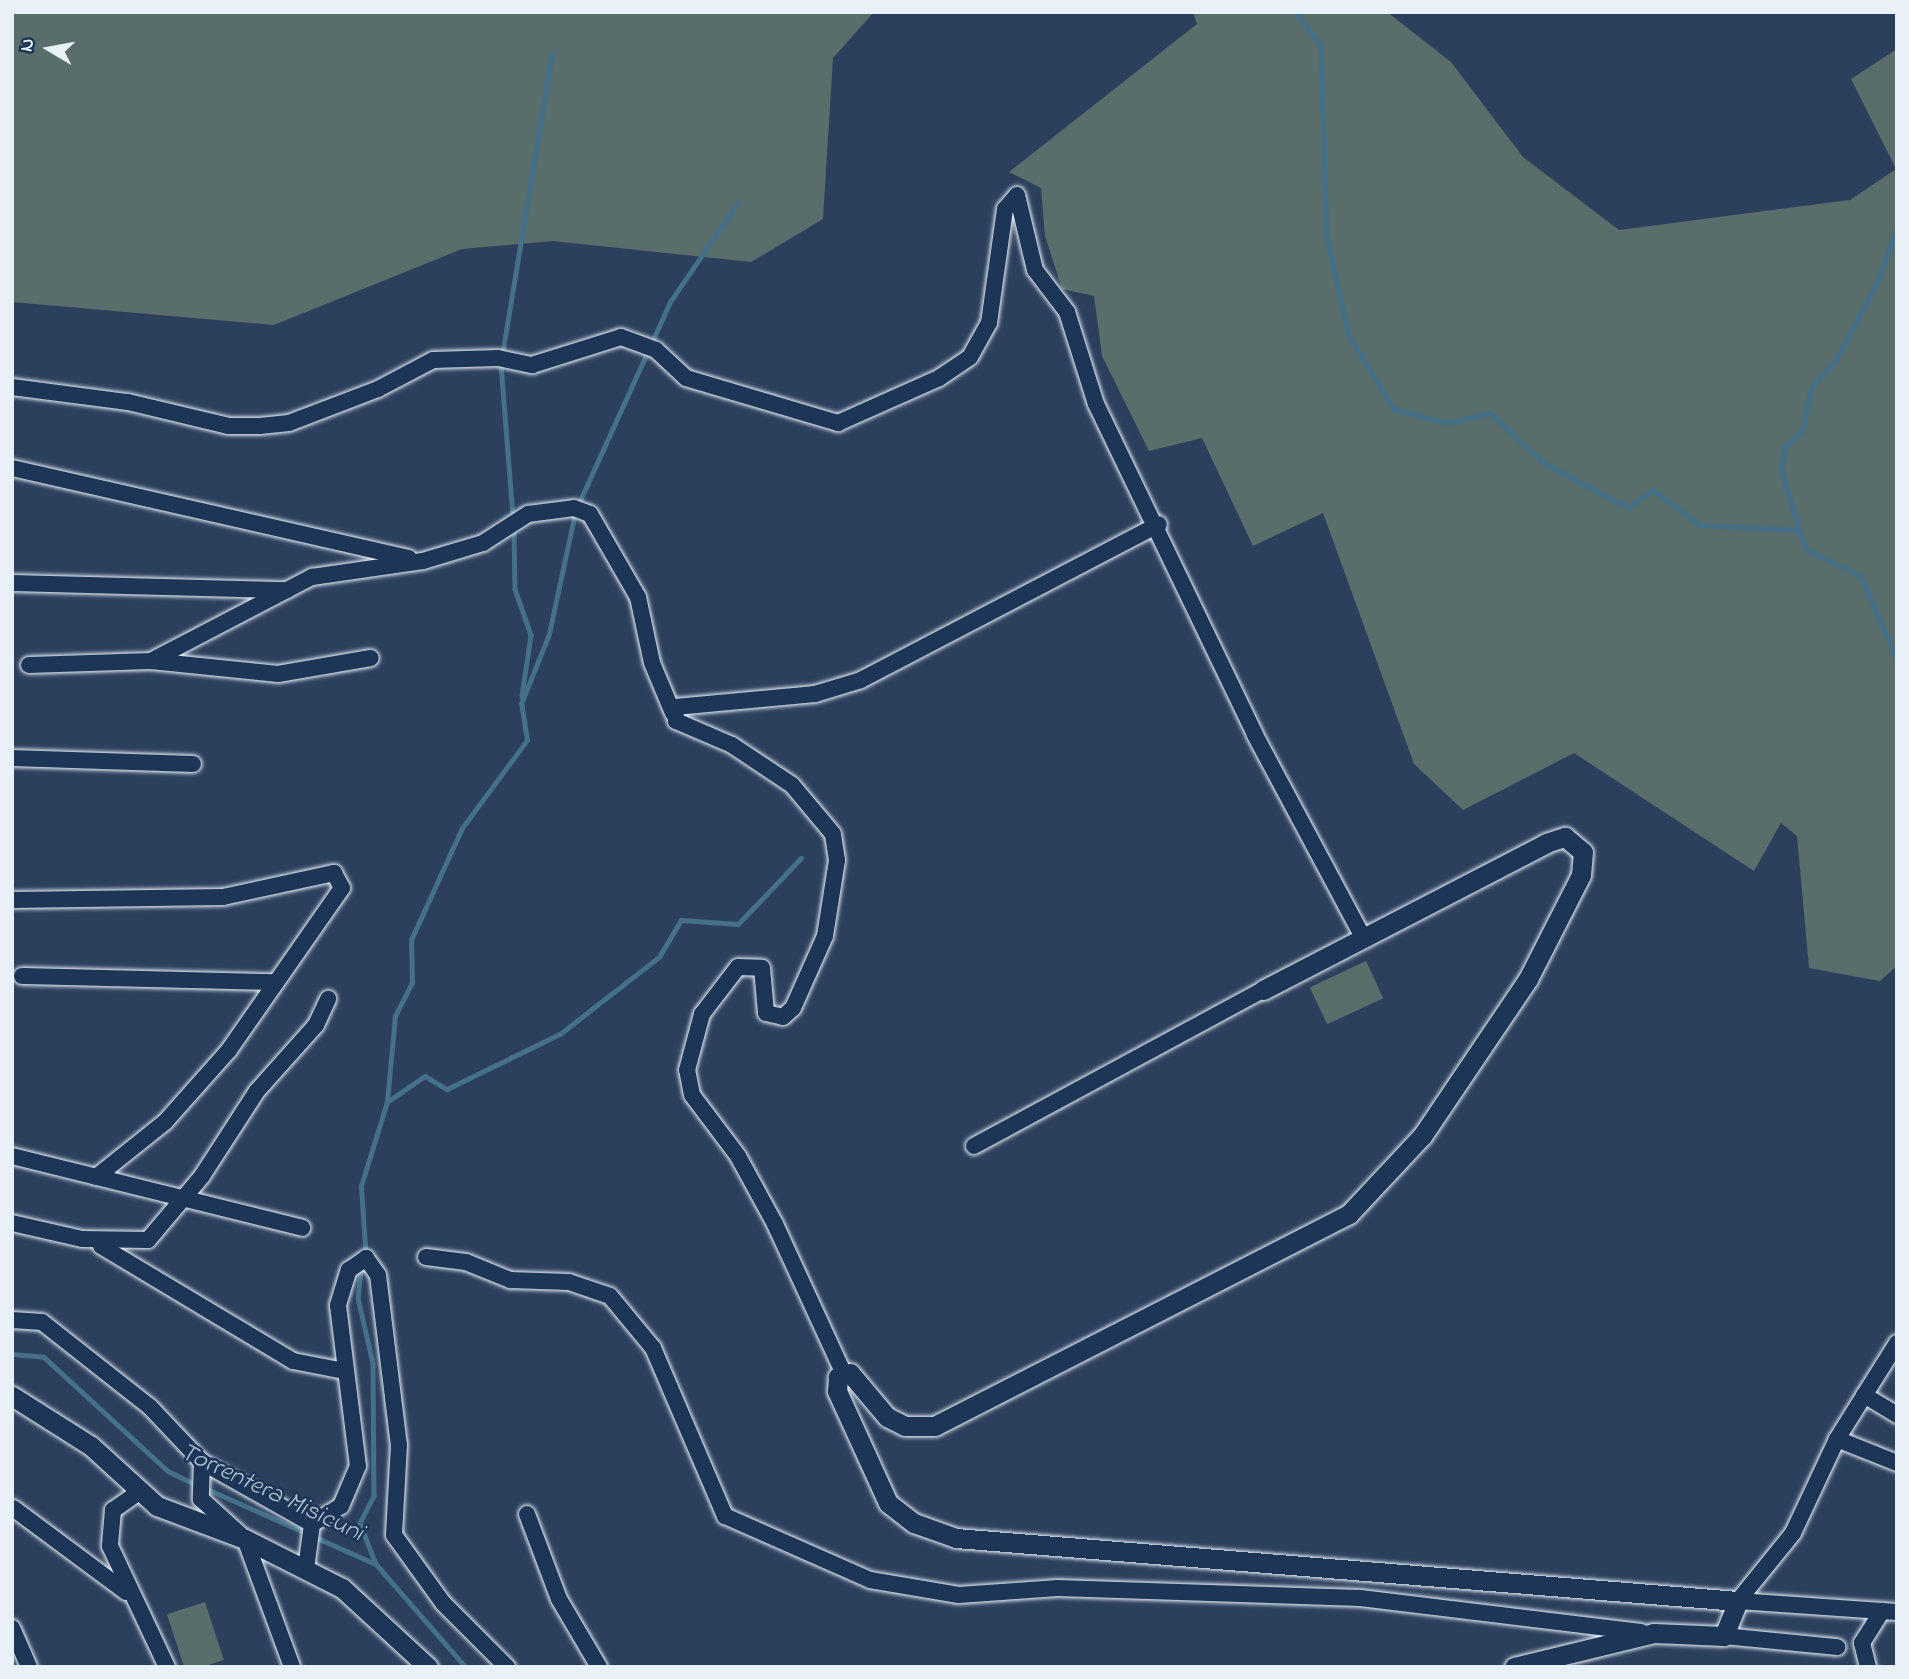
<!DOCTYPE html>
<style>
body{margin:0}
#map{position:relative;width:1909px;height:1679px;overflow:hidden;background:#2c3f5d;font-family:"Indie Flower",sans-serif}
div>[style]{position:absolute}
.green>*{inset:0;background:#596e6a;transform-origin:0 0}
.stream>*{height:4.5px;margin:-2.25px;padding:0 2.25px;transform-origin:2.25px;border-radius:2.25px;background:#447089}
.roads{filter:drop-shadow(0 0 2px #e8f1f8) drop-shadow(0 0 2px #e8f1f8)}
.minor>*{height:16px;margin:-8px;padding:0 8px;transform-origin:8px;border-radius:8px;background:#1d3557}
.tertiary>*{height:19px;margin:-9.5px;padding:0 9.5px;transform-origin:9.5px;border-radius:9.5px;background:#1d3557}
span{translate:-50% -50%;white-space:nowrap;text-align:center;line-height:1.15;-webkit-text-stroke:5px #1d3557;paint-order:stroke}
.water-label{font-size:26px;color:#afc4d1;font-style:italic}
.frame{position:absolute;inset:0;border:14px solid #e8f1f8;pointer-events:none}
.north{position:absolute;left:14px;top:14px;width:70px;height:70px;-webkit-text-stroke:5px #1d3557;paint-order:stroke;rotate:280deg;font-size:19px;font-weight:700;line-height:28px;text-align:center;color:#e8f1f8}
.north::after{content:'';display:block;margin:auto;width:24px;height:32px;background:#e8f1f8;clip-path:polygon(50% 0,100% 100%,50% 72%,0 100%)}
</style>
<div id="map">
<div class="green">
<div style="clip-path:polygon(12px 12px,874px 12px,833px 58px,823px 219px,751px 262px,552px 241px,462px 249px,274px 325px,12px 302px)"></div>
<div style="clip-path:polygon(1193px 12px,1387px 12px,1451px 62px,1523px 157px,1619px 230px,1850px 200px,1896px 169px,1851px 79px,1897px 49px,1897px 966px,1880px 981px,1809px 968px,1797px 836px,1781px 823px,1754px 871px,1574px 753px,1463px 810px,1414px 764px,1323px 513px,1253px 546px,1202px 438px,1149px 451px,1102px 356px,1094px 296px,1062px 289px,1045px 236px,1041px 188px,1009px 172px,1197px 24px)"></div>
<div style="left:1366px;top:961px;width:41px;height:62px;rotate:65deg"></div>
<div style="left:205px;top:1602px;width:61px;height:40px;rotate:72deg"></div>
</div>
<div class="stream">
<div style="left:1296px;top:12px;width:42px;rotate:53.7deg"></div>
<div style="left:1321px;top:46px;width:192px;rotate:88.2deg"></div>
<div style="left:1327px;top:238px;width:99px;rotate:77.2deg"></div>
<div style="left:1349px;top:335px;width:87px;rotate:58.7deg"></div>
<div style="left:1394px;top:409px;width:56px;rotate:14.5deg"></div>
<div style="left:1448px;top:423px;width:43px;rotate:-13.4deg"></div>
<div style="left:1490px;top:413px;width:72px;rotate:42.8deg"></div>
<div style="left:1543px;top:462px;width:97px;rotate:28.4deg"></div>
<div style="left:1628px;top:508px;width:31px;rotate:-36deg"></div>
<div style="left:1653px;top:490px;width:59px;rotate:36.7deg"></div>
<div style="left:1700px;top:525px;width:99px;rotate:2.9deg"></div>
<div style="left:1799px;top:530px;width:22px;rotate:68deg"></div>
<div style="left:1807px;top:550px;width:60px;rotate:25.7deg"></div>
<div style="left:1861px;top:576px;width:90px;rotate:66.6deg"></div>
<div style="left:502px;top:355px;width:306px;rotate:-80.6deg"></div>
<div style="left:501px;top:364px;width:154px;rotate:85.5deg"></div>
<div style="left:578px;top:505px;width:223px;rotate:-65.6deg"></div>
<div style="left:670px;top:302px;width:119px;rotate:-55.6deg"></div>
<div style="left:514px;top:526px;width:63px;rotate:89.1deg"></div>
<div style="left:515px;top:589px;width:49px;rotate:70.8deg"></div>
<div style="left:531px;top:635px;width:62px;rotate:98.4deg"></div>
<div style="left:1799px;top:530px;width:63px;rotate:-106.7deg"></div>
<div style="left:1781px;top:470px;width:23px;rotate:-80deg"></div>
<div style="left:1785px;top:447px;width:23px;rotate:-43deg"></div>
<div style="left:1802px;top:431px;width:44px;rotate:-78.2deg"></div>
<div style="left:1811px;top:388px;width:36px;rotate:-48deg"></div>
<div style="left:1835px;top:361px;width:91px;rotate:-61.7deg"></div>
<div style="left:1878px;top:281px;width:57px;rotate:-70.6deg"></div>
<div style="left:387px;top:1102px;width:46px;rotate:-34.4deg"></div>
<div style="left:425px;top:1076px;width:26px;rotate:31deg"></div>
<div style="left:447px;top:1089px;width:126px;rotate:-26deg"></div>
<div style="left:560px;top:1034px;width:125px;rotate:-37.9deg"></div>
<div style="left:659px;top:957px;width:43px;rotate:-59.3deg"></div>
<div style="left:681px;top:920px;width:57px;rotate:4deg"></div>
<div style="left:738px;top:924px;width:91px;rotate:-46.3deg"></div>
<div style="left:365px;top:1247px;width:61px;rotate:-93.8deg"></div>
<div style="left:361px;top:1186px;width:88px;rotate:-72.8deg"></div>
<div style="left:387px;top:1102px;width:86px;rotate:-84.7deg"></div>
<div style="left:395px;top:1016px;width:37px;rotate:-63deg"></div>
<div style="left:412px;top:983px;width:43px;rotate:-91.3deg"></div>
<div style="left:411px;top:940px;width:123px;rotate:-65.5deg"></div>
<div style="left:462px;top:828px;width:109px;rotate:-53.5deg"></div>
<div style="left:527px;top:740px;width:36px;rotate:-99deg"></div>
<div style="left:521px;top:704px;width:75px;rotate:-68.2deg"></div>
<div style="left:549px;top:634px;width:124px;rotate:-77.9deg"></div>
<div style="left:361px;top:1271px;width:27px;rotate:96deg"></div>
<div style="left:358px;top:1298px;width:67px;rotate:77deg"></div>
<div style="left:373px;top:1363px;width:133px;rotate:89.6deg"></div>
<div style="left:374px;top:1496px;width:30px;rotate:117deg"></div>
<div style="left:360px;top:1523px;width:44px;rotate:68.7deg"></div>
<div style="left:12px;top:1354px;width:32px;rotate:5deg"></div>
<div style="left:44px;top:1357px;width:168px;rotate:42.6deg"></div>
<div style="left:168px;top:1471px;width:32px;rotate:26deg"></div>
<div style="left:205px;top:1488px;width:187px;rotate:24deg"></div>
<div style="left:376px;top:1564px;width:137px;rotate:48.9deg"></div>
</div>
<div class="roads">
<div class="minor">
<div style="left:12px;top:387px;width:117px;rotate:7.4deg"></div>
<div style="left:128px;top:402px;width:104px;rotate:13.4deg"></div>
<div style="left:229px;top:426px;width:31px"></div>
<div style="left:260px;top:426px;width:29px;rotate:-6deg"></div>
<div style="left:289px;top:423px;width:95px;rotate:-20.9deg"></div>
<div style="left:378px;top:389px;width:62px;rotate:-27.8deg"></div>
<div style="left:433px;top:360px;width:65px;rotate:-1.8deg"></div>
<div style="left:498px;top:358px;width:35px;rotate:12deg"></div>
<div style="left:532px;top:365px;width:93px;rotate:-17.5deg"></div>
<div style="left:621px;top:337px;width:37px;rotate:20deg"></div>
<div style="left:656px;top:350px;width:41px;rotate:43deg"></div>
<div style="left:686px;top:378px;width:159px;rotate:16.5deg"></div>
<div style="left:838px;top:423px;width:111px;rotate:-24deg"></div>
<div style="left:939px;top:378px;width:37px;rotate:-34deg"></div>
<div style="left:970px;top:357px;width:39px;rotate:-61deg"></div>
<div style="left:989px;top:323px;width:115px;rotate:-82deg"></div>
<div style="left:1005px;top:209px;width:18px;rotate:-49deg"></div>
<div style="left:1017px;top:195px;width:77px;rotate:76.5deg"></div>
<div style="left:1035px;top:270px;width:53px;rotate:52.7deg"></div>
<div style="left:1067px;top:312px;width:96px;rotate:72.5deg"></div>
<div style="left:1096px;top:404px;width:367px;rotate:64.3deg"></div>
<div style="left:1255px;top:735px;width:229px;rotate:61.9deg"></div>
<div style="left:12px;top:468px;width:407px;rotate:12.8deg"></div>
<div style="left:12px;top:583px;width:275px;rotate:1.5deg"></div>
<div style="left:151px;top:661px;width:182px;rotate:-27.6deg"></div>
<div style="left:312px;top:577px;width:112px;rotate:-8.2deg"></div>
<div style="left:423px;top:561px;width:63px;rotate:-16.7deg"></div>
<div style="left:483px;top:543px;width:54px;rotate:-32.8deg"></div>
<div style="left:528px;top:514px;width:46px;rotate:-7.4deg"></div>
<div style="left:574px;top:508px;width:17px;rotate:21deg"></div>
<div style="left:590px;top:514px;width:96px;rotate:60deg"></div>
<div style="left:638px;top:597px;width:67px;rotate:78deg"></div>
<div style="left:652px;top:663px;width:54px;rotate:67.2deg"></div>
<div style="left:29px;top:665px;width:122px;rotate:-1.9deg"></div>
<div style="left:151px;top:661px;width:128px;rotate:5.8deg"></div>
<div style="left:278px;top:674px;width:94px;rotate:-9.8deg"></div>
<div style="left:12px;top:758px;width:181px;rotate:1.9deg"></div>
<div style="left:12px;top:900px;width:211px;rotate:-0.8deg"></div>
<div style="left:223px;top:897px;width:114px;rotate:-12.2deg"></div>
<div style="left:334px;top:873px;width:17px;rotate:62deg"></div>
<div style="left:342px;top:888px;width:198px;rotate:124.9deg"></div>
<div style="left:229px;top:1050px;width:96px;rotate:131.6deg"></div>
<div style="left:165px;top:1122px;width:88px;rotate:141.4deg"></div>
<div style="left:22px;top:976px;width:253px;rotate:1.4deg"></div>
<div style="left:974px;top:1146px;width:328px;rotate:-28.4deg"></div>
<div style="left:12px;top:1156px;width:299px;rotate:13.9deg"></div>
<div style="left:12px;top:1223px;width:72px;rotate:12.9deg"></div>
<div style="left:82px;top:1239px;width:66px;rotate:0.9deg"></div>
<div style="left:148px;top:1240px;width:84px;rotate:-49.8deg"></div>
<div style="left:202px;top:1176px;width:101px;rotate:-57.1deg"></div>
<div style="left:257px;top:1091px;width:89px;rotate:-48.2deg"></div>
<div style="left:316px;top:1025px;width:29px;rotate:-65deg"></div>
<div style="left:101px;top:1246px;width:224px;rotate:30.9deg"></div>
<div style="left:293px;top:1361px;width:53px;rotate:10.9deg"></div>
<div style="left:426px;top:1257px;width:40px;rotate:7.1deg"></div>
<div style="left:466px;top:1262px;width:48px;rotate:22.2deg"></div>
<div style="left:510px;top:1280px;width:59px;rotate:1.9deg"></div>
<div style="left:569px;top:1282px;width:43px;rotate:18.9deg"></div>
<div style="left:610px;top:1296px;width:67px;rotate:50.4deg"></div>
<div style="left:653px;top:1348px;width:183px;rotate:66.8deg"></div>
<div style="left:725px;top:1516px;width:158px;rotate:23.8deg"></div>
<div style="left:870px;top:1580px;width:90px;rotate:9.6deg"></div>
<div style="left:959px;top:1595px;width:99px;rotate:-4deg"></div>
<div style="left:1058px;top:1588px;width:302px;rotate:1.9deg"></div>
<div style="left:1360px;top:1598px;width:283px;rotate:6.9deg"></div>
<div style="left:12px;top:1320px;width:30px;rotate:4deg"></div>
<div style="left:42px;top:1322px;width:137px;rotate:38.2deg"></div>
<div style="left:150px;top:1407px;width:76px;rotate:46.6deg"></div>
<div style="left:202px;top:1462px;width:126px;rotate:29.4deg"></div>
<div style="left:843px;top:1372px;width:163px;rotate:-114.7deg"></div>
<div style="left:775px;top:1224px;width:77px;rotate:-118.6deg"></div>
<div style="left:738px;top:1156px;width:76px;rotate:-127deg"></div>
<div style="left:692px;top:1095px;width:25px;rotate:-101deg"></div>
<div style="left:687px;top:1070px;width:58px;rotate:-75deg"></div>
<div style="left:702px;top:1014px;width:59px;rotate:-52.5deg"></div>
<div style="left:738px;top:967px;width:24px;rotate:2deg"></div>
<div style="left:762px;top:968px;width:45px;rotate:84.9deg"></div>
<div style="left:766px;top:1013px;width:17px;rotate:13deg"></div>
<div style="left:783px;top:1017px;width:13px;rotate:-42deg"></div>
<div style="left:793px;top:1008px;width:79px;rotate:-66deg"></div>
<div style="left:825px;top:936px;width:77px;rotate:-81deg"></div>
<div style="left:837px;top:860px;width:26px;rotate:-99deg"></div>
<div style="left:833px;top:834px;width:64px;rotate:-129.9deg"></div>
<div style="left:792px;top:785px;width:72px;rotate:-146.3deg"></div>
<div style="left:732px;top:745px;width:61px;rotate:-156.8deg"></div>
<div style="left:676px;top:721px;width:14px;rotate:-94deg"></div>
<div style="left:675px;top:707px;width:141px;rotate:-5.3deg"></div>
<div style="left:815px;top:694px;width:48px;rotate:-16.9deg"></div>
<div style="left:861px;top:680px;width:336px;rotate:-27.6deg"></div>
<div style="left:1864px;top:1395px;width:39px;rotate:31deg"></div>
<div style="left:1837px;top:1439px;width:65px;rotate:21.8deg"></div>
<div style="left:202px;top:1462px;width:37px;rotate:92deg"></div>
<div style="left:201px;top:1499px;width:59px;rotate:42.3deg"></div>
<div style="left:245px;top:1539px;width:136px;rotate:69.8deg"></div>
<div style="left:139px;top:1492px;width:32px;rotate:145deg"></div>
<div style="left:113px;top:1510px;width:36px;rotate:95deg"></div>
<div style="left:110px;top:1546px;width:134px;rotate:64.8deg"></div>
<div style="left:13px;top:1508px;width:141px;rotate:36.6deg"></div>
<div style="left:527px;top:1514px;width:91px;rotate:69.4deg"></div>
<div style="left:559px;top:1599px;width:79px;rotate:59.5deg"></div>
<div style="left:306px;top:1569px;width:45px;rotate:-82.4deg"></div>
<div style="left:312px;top:1524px;width:34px;rotate:-32deg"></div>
<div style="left:341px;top:1506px;width:43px;rotate:-67deg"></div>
<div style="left:358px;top:1466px;width:162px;rotate:-97.1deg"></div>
<div style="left:338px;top:1305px;width:37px;rotate:-73deg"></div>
<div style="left:349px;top:1270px;width:21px;rotate:-35deg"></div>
<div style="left:366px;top:1258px;width:21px;rotate:55deg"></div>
<div style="left:378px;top:1275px;width:171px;rotate:83deg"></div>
<div style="left:399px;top:1445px;width:90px;rotate:93.2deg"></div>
<div style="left:394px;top:1535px;width:84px;rotate:54.2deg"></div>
<div style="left:443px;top:1603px;width:91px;rotate:45deg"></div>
<div style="left:1738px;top:1601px;width:87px;rotate:-51deg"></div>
<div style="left:1793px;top:1533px;width:104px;rotate:-64.9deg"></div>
<div style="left:1837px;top:1439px;width:113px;rotate:-58deg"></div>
<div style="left:1738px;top:1601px;width:159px;rotate:4deg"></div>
<div style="left:12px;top:1628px;width:43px;rotate:66.4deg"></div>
<div style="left:1724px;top:1636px;width:114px;rotate:5.6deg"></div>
<div style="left:1868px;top:1667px;width:25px;rotate:-104deg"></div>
<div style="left:1862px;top:1643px;width:38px;rotate:-58deg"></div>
</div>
<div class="tertiary">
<div style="left:1263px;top:990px;width:319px;rotate:-27.4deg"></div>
<div style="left:1546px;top:843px;width:20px;rotate:-18deg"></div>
<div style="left:1565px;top:837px;width:23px;rotate:40deg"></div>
<div style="left:1583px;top:852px;width:23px;rotate:95deg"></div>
<div style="left:1581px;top:875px;width:117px;rotate:117deg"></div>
<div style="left:1528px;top:979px;width:189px;rotate:124deg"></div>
<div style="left:1422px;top:1136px;width:107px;rotate:133.1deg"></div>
<div style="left:1349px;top:1214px;width:465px;rotate:152.9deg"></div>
<div style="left:935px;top:1426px;width:30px;rotate:180deg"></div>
<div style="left:905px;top:1426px;width:20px;rotate:-153deg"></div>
<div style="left:887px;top:1417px;width:57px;rotate:-130.1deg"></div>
<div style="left:850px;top:1373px;width:13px;rotate:162deg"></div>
<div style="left:838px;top:1377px;width:14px;rotate:94deg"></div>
<div style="left:837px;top:1391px;width:123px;rotate:65.5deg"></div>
<div style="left:888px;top:1503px;width:33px;rotate:38deg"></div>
<div style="left:914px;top:1523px;width:45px;rotate:19.7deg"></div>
<div style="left:956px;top:1538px;width:785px;rotate:4.61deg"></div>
<div style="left:1738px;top:1601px;width:38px;rotate:112deg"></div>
<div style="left:1724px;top:1636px;width:70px;rotate:-177.5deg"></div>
<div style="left:1654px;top:1633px;width:144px;rotate:166.3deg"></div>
<div style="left:12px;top:1396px;width:93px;rotate:32.3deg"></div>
<div style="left:91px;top:1446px;width:89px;rotate:42.3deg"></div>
<div style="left:157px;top:1506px;width:94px;rotate:20.6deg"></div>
<div style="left:245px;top:1539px;width:109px;rotate:26.8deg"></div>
<div style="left:342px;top:1588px;width:117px;rotate:42.6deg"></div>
</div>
</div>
<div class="water-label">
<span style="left:271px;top:1494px;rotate:25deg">Torrentera Misicuni</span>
</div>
<div class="frame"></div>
<div class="north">N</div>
</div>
